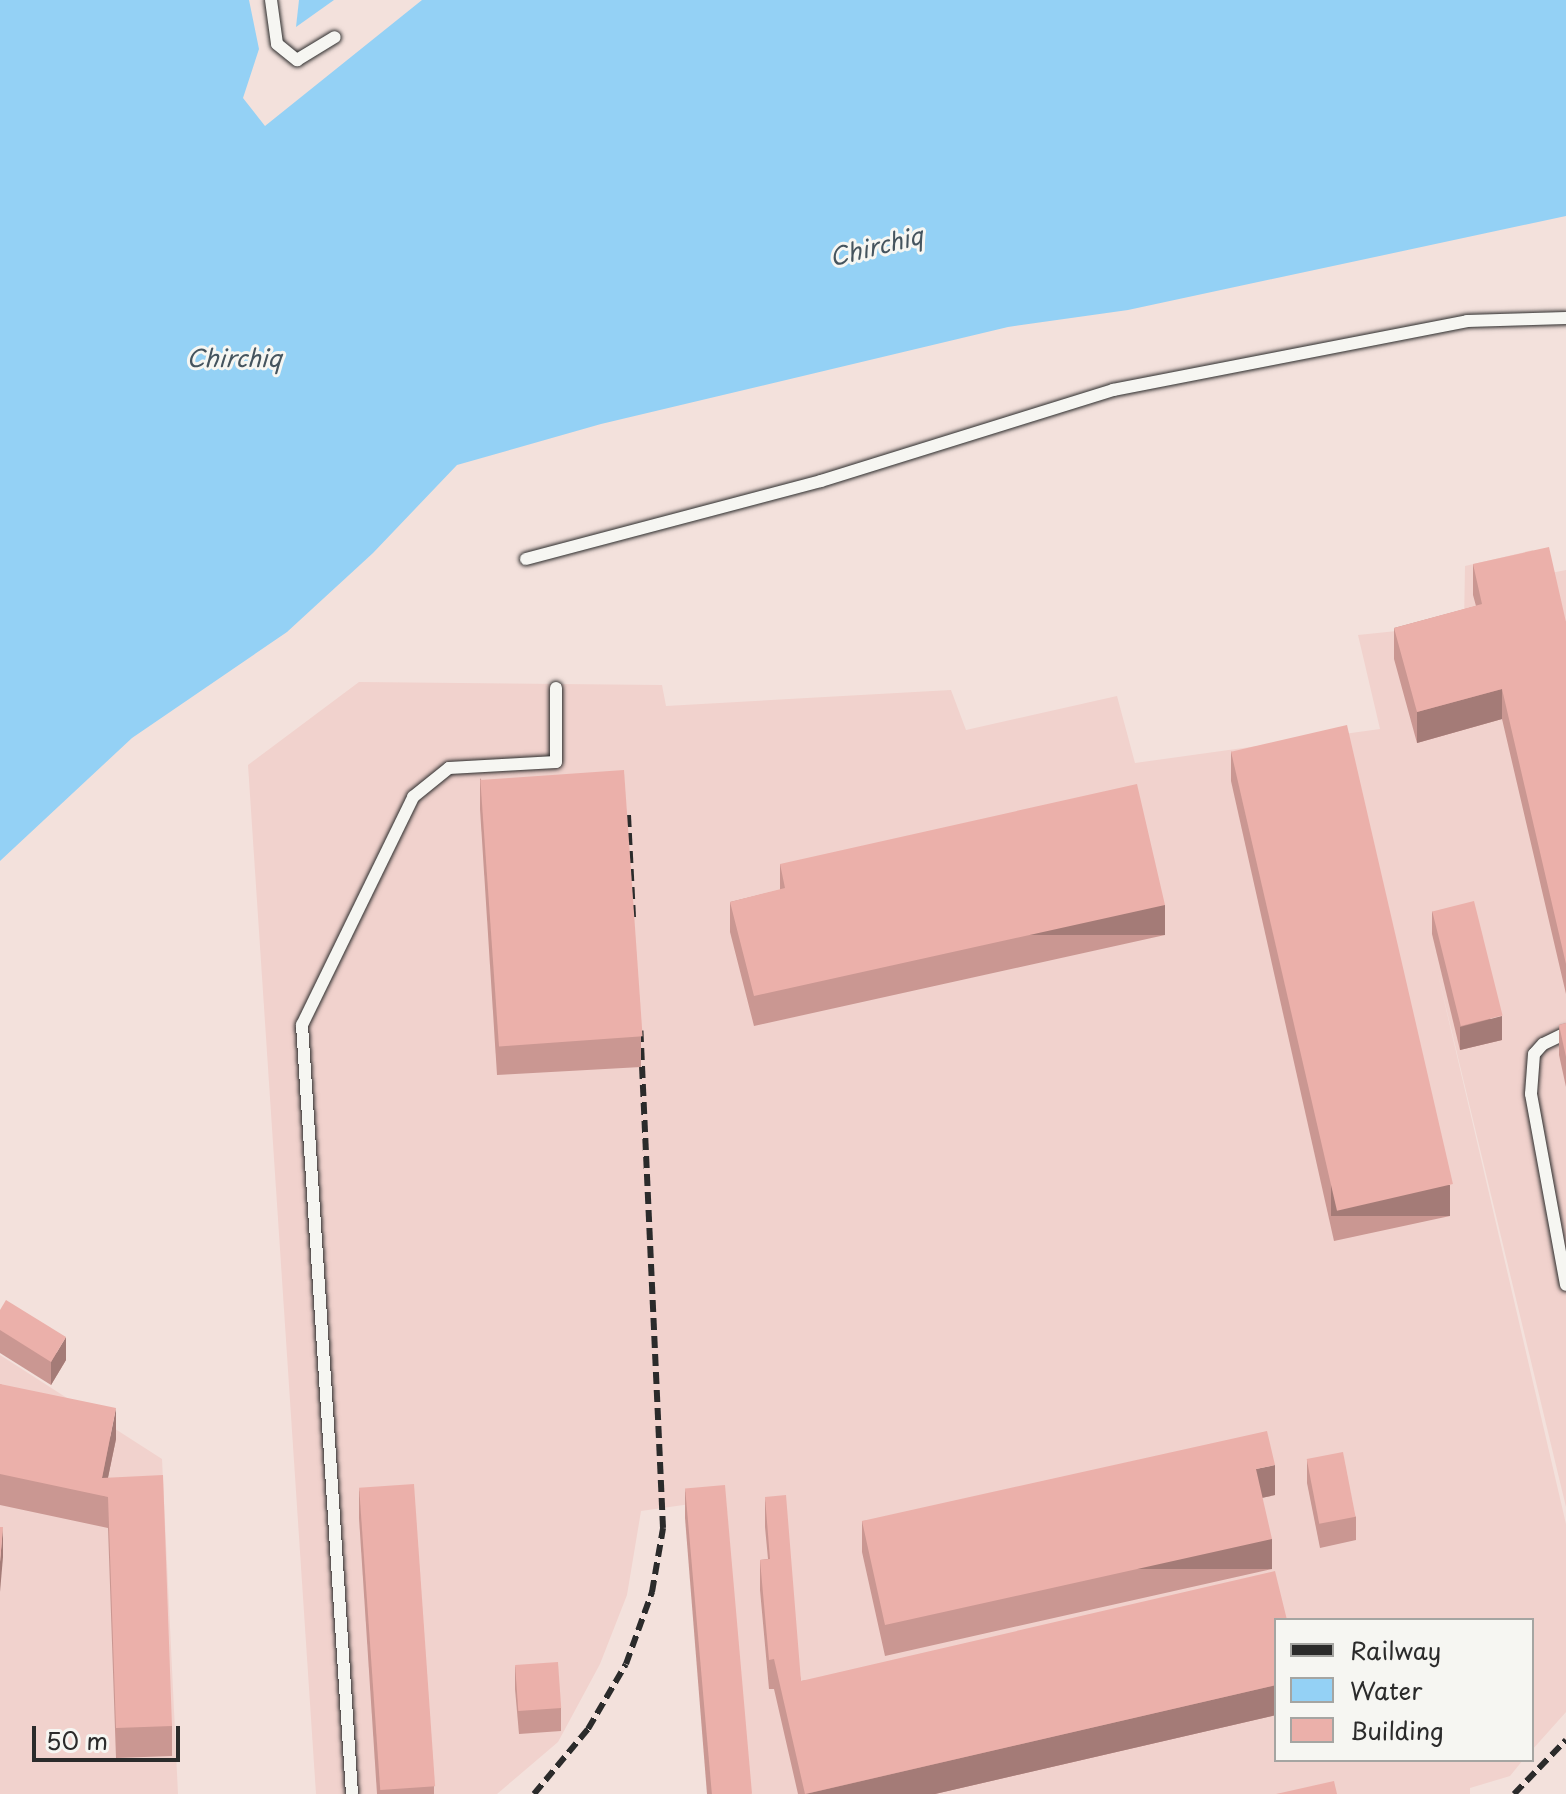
<!DOCTYPE html>
<style>
body{margin:0}
#map{position:relative;width:1566px;height:1794px;overflow:hidden;background:#f3e1dc;font-family:"Playpen Sans",sans-serif}
div>[style]{position:absolute}
.built>*{inset:0;background:#f1d2cd}
.water>*{inset:0;background:#94d1f5}
.roads{filter:drop-shadow(0 0 2px #2b2b2b) drop-shadow(0 0 2px #2b2b2b)}
.service>*{height:12px;margin:-6px;padding:0 6px;transform-origin:6px;border-radius:6px;background:#f6f6f2}
.rail>*{height:6px;margin-top:-3px;transform-origin:0;background:repeating-linear-gradient(90deg,#2b2b2b 0 12px,transparent 0 18px)}
.wall>*{inset:0;background:#ca9792}
.shaded-wall>*{inset:0;background:#a47b77;transform-origin:0 0}
.building>*{inset:0;background:#ebb0aa;transform-origin:0 0}
span{translate:-50% -50%;white-space:nowrap;text-align:center;line-height:1.15;-webkit-text-stroke:6px #f6f6f2;paint-order:stroke}
.water-label{font-size:24px;color:#45545e;font-style:italic}
.legend{position:absolute;left:1274px;top:1618px;width:260px;height:144px;box-sizing:border-box;background:#f6f6f2;border:2px solid #a5a5a2;margin:0;padding:10px 14px;list-style:none;font-size:24px;color:#2b2b2b}
.legend li{display:flex;align-items:center;gap:16px;height:40px}
.legend b{width:40px;border:2px solid #a5a5a2}
.scale{position:absolute;left:32px;top:1726px;width:148px;height:36px;box-sizing:border-box;border:4px solid #2b2b2b;border-top:0;padding-left:10px;font-size:24px;line-height:28px;white-space:nowrap;color:#2b2b2b;-webkit-text-stroke:6px #f6f6f2;paint-order:stroke}
</style>
<div id="map">
<div class="built">
<div style="clip-path:polygon(1533px 550px,1541px 575px,1566px 570px,1566px 1507px,1437px 970px,1566px 1524px,1566px 1712px,1532px 1750px,1532px 1620px,1276px 1620px,1276px 1760px,1523px 1760px,1510px 1776px,1470px 1788px,1470px 1794px,749px 1794px,726px 1499px,641px 1511px,627px 1595px,600px 1664px,558px 1742px,497px 1794px,316px 1794px,248px 765px,359px 682px,662px 685px,666px 706px,951px 690px,966px 730px,1117px 696px,1135px 763px,1380px 729px,1358px 635px,1464px 624px,1465px 566px)"></div>
<div style="clip-path:polygon(0 1355px,162px 1459px,178px 1794px,0 1794px)"></div>
</div>
<div class="water">
<div style="clip-path:polygon(0 0,249px 0,259px 49px,243px 98px,265px 126px,422px 0,1566px 0,1566px 216px,1128px 310px,1008px 327px,601px 424px,457px 465px,373px 553px,287px 632px,132px 738px,0 861px)"></div>
<div style="clip-path:polygon(299px 0,334px 0,296px 27px)"></div>
</div>
<div class="roads">
<div class="service">
<div style="left:271px;top:0;width:44px;rotate:82.2deg"></div>
<div style="left:277px;top:44px;width:26px;rotate:39deg"></div>
<div style="left:297px;top:60px;width:44px;rotate:-31.2deg"></div>
<div style="left:526px;top:559px;width:305px;rotate:-14.8deg"></div>
<div style="left:821px;top:481px;width:306px;rotate:-17.3deg"></div>
<div style="left:1113px;top:390px;width:361px;rotate:-11deg"></div>
<div style="left:1467px;top:321px;width:99px;rotate:-1.7deg"></div>
<div style="left:1566px;top:1033px;width:25px;rotate:154deg"></div>
<div style="left:1543px;top:1044px;width:13px;rotate:132deg"></div>
<div style="left:1534px;top:1054px;width:40px;rotate:94.3deg"></div>
<div style="left:1531px;top:1094px;width:194px;rotate:79.6deg"></div>
<div style="left:352px;top:1794px;width:771px;rotate:-93.72deg"></div>
<div style="left:302px;top:1025px;width:254px;rotate:-64deg"></div>
<div style="left:413px;top:797px;width:46px;rotate:-38.9deg"></div>
<div style="left:449px;top:768px;width:107px;rotate:-3.2deg"></div>
<div style="left:556px;top:762px;width:74px;rotate:-90deg"></div>
</div>
</div>
<div class="rail">
<div style="left:628px;top:815px;width:104px;rotate:87.2deg"></div>
<div style="left:534px;top:1794px;width:85px;rotate:-50.3deg"></div>
<div style="left:588px;top:1729px;width:75px;rotate:-59.7deg"></div>
<div style="left:626px;top:1664px;width:77px;rotate:-70.1deg"></div>
<div style="left:652px;top:1592px;width:65px;rotate:-80.2deg"></div>
<div style="left:663px;top:1528px;width:498px;rotate:-92.6deg"></div>
<div style="left:1514px;top:1794px;width:75px;rotate:-46.1deg"></div>
</div>
<div class="wall">
<div style="clip-path:polygon(1473px 564px,1566px 622px,1566px 994px,1502px 719px,1417px 743px,1394px 659px,1394px 628px,1476px 606px,1473px 595px)"></div>
<div style="clip-path:polygon(1231px 751px,1450px 1216px,1334px 1241px,1231px 781px)"></div>
<div style="clip-path:polygon(480px 778px,641px 1036px,641px 1067px,497px 1075px,480px 809px)"></div>
<div style="clip-path:polygon(780px 864px,1165px 935px,754px 1026px,730px 932px,730px 902px,780px 890px)"></div>
<div style="clip-path:polygon(1432px 911px,1502px 1040px,1460px 1050px,1432px 934px)"></div>
<div style="clip-path:polygon(1566px 1023px,1566px 1087px,1559px 1055px,1559px 1025px)"></div>
<div style="clip-path:polygon(0 1310px,66px 1360px,51px 1385px,0 1353px)"></div>
<div style="clip-path:polygon(0 1384px,116px 1439px,108px 1477px,172px 1726px,172px 1756px,116px 1758px,108px 1528px,0 1505px)"></div>
<div style="clip-path:polygon(1307px 1460px,1356px 1517px,1356px 1540px,1320px 1548px,1307px 1483px)"></div>
<div style="clip-path:polygon(359px 1488px,434px 1786px,434px 1794px,377px 1794px,359px 1518px)"></div>
<div style="clip-path:polygon(685px 1488px,750px 1794px,707px 1794px,685px 1518px)"></div>
<div style="clip-path:polygon(1275px 1495px,1262px 1498px,1272px 1569px,885px 1656px,862px 1552px,862px 1521px)"></div>
<div style="clip-path:polygon(765px 1497px,801px 1681px,1276px 1620px,1276px 1715px,935px 1794px,798px 1794px,774px 1689px,769px 1689px,760px 1590px,760px 1560px,768px 1559px,765px 1527px)"></div>
<div style="clip-path:polygon(515px 1666px,561px 1708px,561px 1731px,519px 1734px,515px 1689px)"></div>
</div>
<div class="shaded-wall">
<div style="clip-path:polygon(1502px 689px,1502px 719px,1417px 743px,1417px 712px)"></div>
<div style="left:1165px;top:905px;width:30px;height:421px;rotate:90deg"></div>
<div style="clip-path:polygon(1502px 1016px,1502px 1040px,1460px 1050px,1460px 1027px)"></div>
<div style="left:1450px;top:1185px;width:31px;height:119px;rotate:90deg"></div>
<div style="clip-path:polygon(66px 1337px,66px 1360px,51px 1385px,51px 1362px)"></div>
<div style="clip-path:polygon(116px 1408px,116px 1439px,104px 1497px,102px 1478px)"></div>
<div style="clip-path:polygon(1275px 1465px,1275px 1495px,1256px 1499px,1256px 1469px)"></div>
<div style="clip-path:polygon(3px 1527px,3px 1557px,0 1592px,0 1562px)"></div>
<div style="left:1272px;top:1539px;width:30px;height:396px;rotate:90deg"></div>
<div style="clip-path:polygon(1276px 1685px,1276px 1715px,935px 1794px,806px 1794px)"></div>
</div>
<div class="building">
<div style="clip-path:polygon(1549px 547px,1566px 622px,1566px 964px,1502px 689px,1417px 712px,1394px 628px,1482px 604px,1473px 564px)"></div>
<div style="left:1347px;top:725px;width:471px;height:119px;rotate:77deg"></div>
<div style="left:624px;top:770px;width:267px;height:144px;rotate:86deg"></div>
<div style="clip-path:polygon(1137px 784px,1165px 905px,754px 996px,730px 902px,785px 888px,780px 864px)"></div>
<div style="left:1474px;top:901px;width:118px;height:43px;rotate:76deg"></div>
<div style="clip-path:polygon(1566px 1023px,1566px 1057px,1559px 1025px)"></div>
<div style="clip-path:polygon(6px 1300px,66px 1337px,51px 1362px,0 1330px,0 1310px)"></div>
<div style="clip-path:polygon(0 1384px,116px 1408px,102px 1478px,163px 1475px,172px 1726px,116px 1728px,108px 1497px,0 1474px)"></div>
<div style="clip-path:polygon(1267px 1431px,1275px 1465px,1256px 1469px,1272px 1539px,885px 1625px,862px 1521px)"></div>
<div style="left:1343px;top:1452px;width:66px;height:37px;rotate:79deg"></div>
<div style="left:414px;top:1484px;width:303px;height:55px;rotate:86deg"></div>
<div style="left:725px;top:1485px;width:310px;height:40px;rotate:85deg"></div>
<div style="clip-path:polygon(786px 1495px,801px 1681px,1275px 1571px,1287px 1620px,1276px 1620px,1276px 1685px,805px 1794px,774px 1659px,769px 1660px,760px 1560px,770px 1559px,765px 1497px)"></div>
<div style="clip-path:polygon(0 1527px,3px 1527px,0 1562px)"></div>
<div style="left:558px;top:1662px;width:46px;height:43px;rotate:86deg"></div>
<div style="clip-path:polygon(1334px 1781px,1337px 1794px,1276px 1794px)"></div>
</div>
<div class="water-label">
<span style="left:876px;top:246px;rotate:-14deg">Chirchiq</span>
<span style="left:234px;top:358px">Chirchiq</span>
</div>
<ul class="legend">
<li><b style="height:10px;background:#2b2b2b"></b>Railway</li>
<li><b style="height:22px;background:#94d1f5"></b>Water</li>
<li><b style="height:22px;background:#ebb0aa"></b>Building</li>
</ul>
<div class="scale">50 m</div>
</div>
